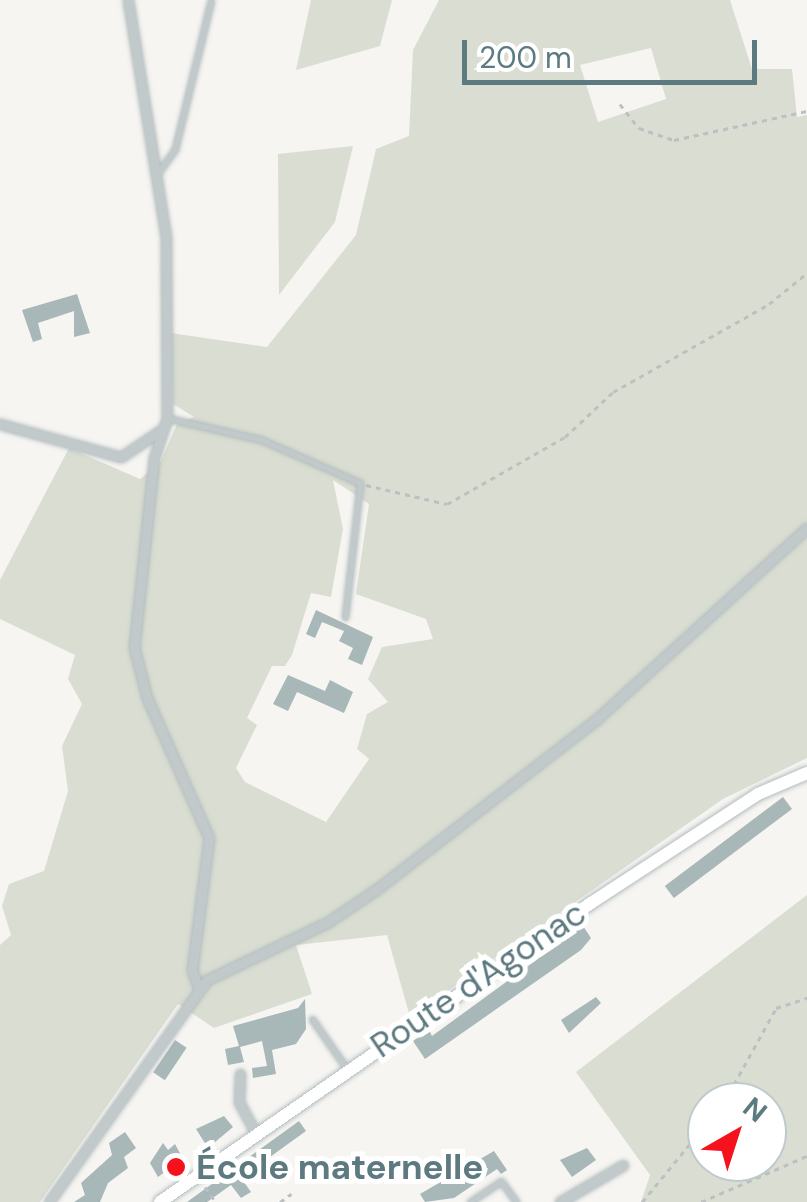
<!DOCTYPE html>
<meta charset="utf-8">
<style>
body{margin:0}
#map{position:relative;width:807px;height:1202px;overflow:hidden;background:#f6f5f2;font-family:"DM Sans",sans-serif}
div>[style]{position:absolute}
.green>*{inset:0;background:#daded2}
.building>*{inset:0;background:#a8b7b8;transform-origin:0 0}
.path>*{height:2.5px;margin-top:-1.25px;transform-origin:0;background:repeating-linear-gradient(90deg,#bcc0c1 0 5px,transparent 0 10px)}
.roads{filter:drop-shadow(0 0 2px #b2bcbe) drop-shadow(0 0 2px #b2bcbe)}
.service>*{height:5px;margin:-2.5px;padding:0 2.5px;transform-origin:2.5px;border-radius:2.5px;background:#c2c9cb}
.minor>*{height:9px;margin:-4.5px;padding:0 4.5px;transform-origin:4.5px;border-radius:4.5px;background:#c2c9cb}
.secondary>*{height:12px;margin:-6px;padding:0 6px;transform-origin:6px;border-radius:6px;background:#fff}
.dots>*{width:28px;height:28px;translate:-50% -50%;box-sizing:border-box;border:5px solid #fff;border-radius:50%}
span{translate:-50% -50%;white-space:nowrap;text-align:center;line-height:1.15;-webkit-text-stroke:10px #fff;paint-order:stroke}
.street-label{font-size:35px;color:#5d7a80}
.poi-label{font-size:35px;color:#5d7a80;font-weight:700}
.left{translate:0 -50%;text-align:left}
.north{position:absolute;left:687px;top:1082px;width:100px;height:100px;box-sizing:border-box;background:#fff;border:2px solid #becacc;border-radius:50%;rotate:39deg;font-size:28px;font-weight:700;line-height:40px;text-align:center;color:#5d7a80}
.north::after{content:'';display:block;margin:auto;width:35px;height:45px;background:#f6121d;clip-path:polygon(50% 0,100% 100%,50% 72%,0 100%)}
.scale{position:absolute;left:462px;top:40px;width:295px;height:45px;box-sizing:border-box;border:5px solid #5d7a80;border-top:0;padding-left:12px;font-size:30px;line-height:35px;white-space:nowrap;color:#5d7a80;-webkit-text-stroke:8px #fff;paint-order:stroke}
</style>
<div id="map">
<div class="green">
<div style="clip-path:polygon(311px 0,392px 0,380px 46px,296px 70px)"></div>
<div style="clip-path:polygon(evenodd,439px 0,730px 0,752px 69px,792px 69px,797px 117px,807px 115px,807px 758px,723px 799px,410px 1017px,387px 935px,296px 945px,312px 994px,214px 1028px,178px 1004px,40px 1202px,0 1202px,0 945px,11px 935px,2px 906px,9px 884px,44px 871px,68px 791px,62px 746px,82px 704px,68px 679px,75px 655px,0 619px,0 580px,69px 448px,140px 479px,160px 463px,177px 424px,194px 417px,173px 404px,171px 333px,267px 347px,356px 235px,376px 149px,409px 136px,413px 50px,439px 0,651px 48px,666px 99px,598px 122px,580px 65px,651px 48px,439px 0,333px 480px,369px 504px,356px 594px,426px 619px,433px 639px,382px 647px,368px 679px,388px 702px,367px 714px,357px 749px,369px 759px,326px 822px,245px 782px,236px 768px,257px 725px,247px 718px,272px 666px,285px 666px,292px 655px,311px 593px,331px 597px,343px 529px,333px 480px)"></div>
<div style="clip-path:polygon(353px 146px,335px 222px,279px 295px,278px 154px)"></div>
<div style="clip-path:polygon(evenodd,807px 895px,807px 1202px,641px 1202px,650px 1175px,576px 1072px,807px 895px,707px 1102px,767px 1102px,767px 1162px,707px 1162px,707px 1102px)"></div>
</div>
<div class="building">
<div style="clip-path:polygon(77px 294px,90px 333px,74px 337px,74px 311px,38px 323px,42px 339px,33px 342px,22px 310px)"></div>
<div style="clip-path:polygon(316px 610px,373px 637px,362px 665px,348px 659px,353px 648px,339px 641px,344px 631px,322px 622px,315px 638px,306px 634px)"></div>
<div style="clip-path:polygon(288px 675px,325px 691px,330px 680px,353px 692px,344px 713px,297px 692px,288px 711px,273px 704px)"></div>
<div style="left:783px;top:797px;width:15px;height:148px;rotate:53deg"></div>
<div style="clip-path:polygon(583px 926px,591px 938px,581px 950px,425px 1059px,413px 1041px,429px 1030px,432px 1036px)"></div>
<div style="clip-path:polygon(596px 997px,601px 1003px,569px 1033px,561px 1020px)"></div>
<div style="clip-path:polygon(305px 999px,306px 1029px,296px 1044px,272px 1050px,276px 1074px,253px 1078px,252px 1068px,267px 1066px,262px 1041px,240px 1047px,244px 1062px,228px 1065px,225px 1049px,239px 1046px,233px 1026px,298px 1008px)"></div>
<div style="left:175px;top:1040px;width:14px;height:39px;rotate:34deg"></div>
<div style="clip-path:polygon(224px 1116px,233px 1127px,208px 1148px,196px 1129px)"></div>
<div style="clip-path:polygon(299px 1121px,306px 1131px,241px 1178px,251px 1192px,241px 1198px,231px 1185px,207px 1202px,187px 1202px)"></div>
<div style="clip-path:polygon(125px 1132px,136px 1148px,124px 1157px,128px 1168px,108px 1183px,100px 1202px,74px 1202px,85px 1195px,81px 1183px,112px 1155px,109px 1143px)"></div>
<div style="clip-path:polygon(163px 1143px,168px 1150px,175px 1144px,183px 1159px,158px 1177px,150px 1163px)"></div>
<div style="clip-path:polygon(587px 1148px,596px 1160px,572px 1177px,560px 1160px)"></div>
<div style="clip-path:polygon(494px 1151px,507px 1170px,501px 1174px,497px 1169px,454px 1198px,425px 1202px,420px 1194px)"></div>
</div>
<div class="path">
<div style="left:620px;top:104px;width:31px;rotate:52deg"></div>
<div style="left:639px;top:128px;width:37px;rotate:19deg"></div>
<div style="left:674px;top:140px;width:136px;rotate:-12.3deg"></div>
<div style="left:366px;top:485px;width:83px;rotate:13.2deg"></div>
<div style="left:447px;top:504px;width:136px;rotate:-29.6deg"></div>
<div style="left:565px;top:437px;width:66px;rotate:-43.2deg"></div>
<div style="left:613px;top:392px;width:179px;rotate:-29.4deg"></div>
<div style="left:769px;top:304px;width:49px;rotate:-39.2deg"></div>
<div style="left:724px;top:1102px;width:107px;rotate:-61deg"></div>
<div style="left:776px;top:1008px;width:33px;rotate:-18deg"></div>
<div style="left:205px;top:1187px;width:19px;rotate:54deg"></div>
<div style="left:280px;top:1202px;width:14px;rotate:-36deg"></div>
<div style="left:642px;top:1202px;width:102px;rotate:-50.6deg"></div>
<div style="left:701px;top:1202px;width:116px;rotate:-23.5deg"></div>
</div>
<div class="roads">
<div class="service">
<div style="left:157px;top:174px;width:31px;rotate:-54deg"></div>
<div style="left:175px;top:149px;width:153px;rotate:-76.4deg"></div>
<div style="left:167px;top:418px;width:98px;rotate:13deg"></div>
<div style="left:262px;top:440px;width:107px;rotate:23.7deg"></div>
<div style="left:360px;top:483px;width:135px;rotate:96.4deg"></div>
<div style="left:312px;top:1019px;width:61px;rotate:55deg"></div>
<div style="left:470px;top:1202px;width:37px;rotate:-34deg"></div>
<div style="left:501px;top:1181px;width:26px;rotate:54deg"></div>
</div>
<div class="minor">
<div style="left:128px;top:0;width:241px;rotate:80.9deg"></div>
<div style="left:166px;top:238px;width:180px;rotate:89.7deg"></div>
<div style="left:167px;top:418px;width:42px;rotate:108deg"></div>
<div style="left:154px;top:458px;width:190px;rotate:96deg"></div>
<div style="left:134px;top:647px;width:53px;rotate:75.7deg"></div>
<div style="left:147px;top:698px;width:153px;rotate:66.1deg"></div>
<div style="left:209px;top:838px;width:133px;rotate:97.3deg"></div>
<div style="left:192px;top:970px;width:20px;rotate:70deg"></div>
<div style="left:0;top:424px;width:125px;rotate:15.3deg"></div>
<div style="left:121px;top:457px;width:52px;rotate:-34deg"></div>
<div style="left:240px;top:1074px;width:28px;rotate:92deg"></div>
<div style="left:239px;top:1102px;width:32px;rotate:62deg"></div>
<div style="left:49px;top:1202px;width:272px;rotate:-54.6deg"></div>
<div style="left:207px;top:980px;width:134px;rotate:-25.6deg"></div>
<div style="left:328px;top:922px;width:59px;rotate:-34deg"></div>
<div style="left:377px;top:889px;width:279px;rotate:-37.7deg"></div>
<div style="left:598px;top:718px;width:282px;rotate:-42.3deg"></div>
<div style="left:560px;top:1202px;width:73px;rotate:-30.4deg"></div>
</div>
<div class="secondary">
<div style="left:160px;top:1202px;width:525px;rotate:-34.75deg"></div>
<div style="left:591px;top:903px;width:199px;rotate:-33.1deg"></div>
<div style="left:758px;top:794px;width:53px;rotate:-23.2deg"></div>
</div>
</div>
<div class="dots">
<div style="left:176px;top:1167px;background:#f6121d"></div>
</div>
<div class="street-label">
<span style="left:478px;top:979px;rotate:-34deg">Route d'Agonac</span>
</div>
<div class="poi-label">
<span class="left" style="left:196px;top:1167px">École maternelle</span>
</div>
<div class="north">N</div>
<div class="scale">200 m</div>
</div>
